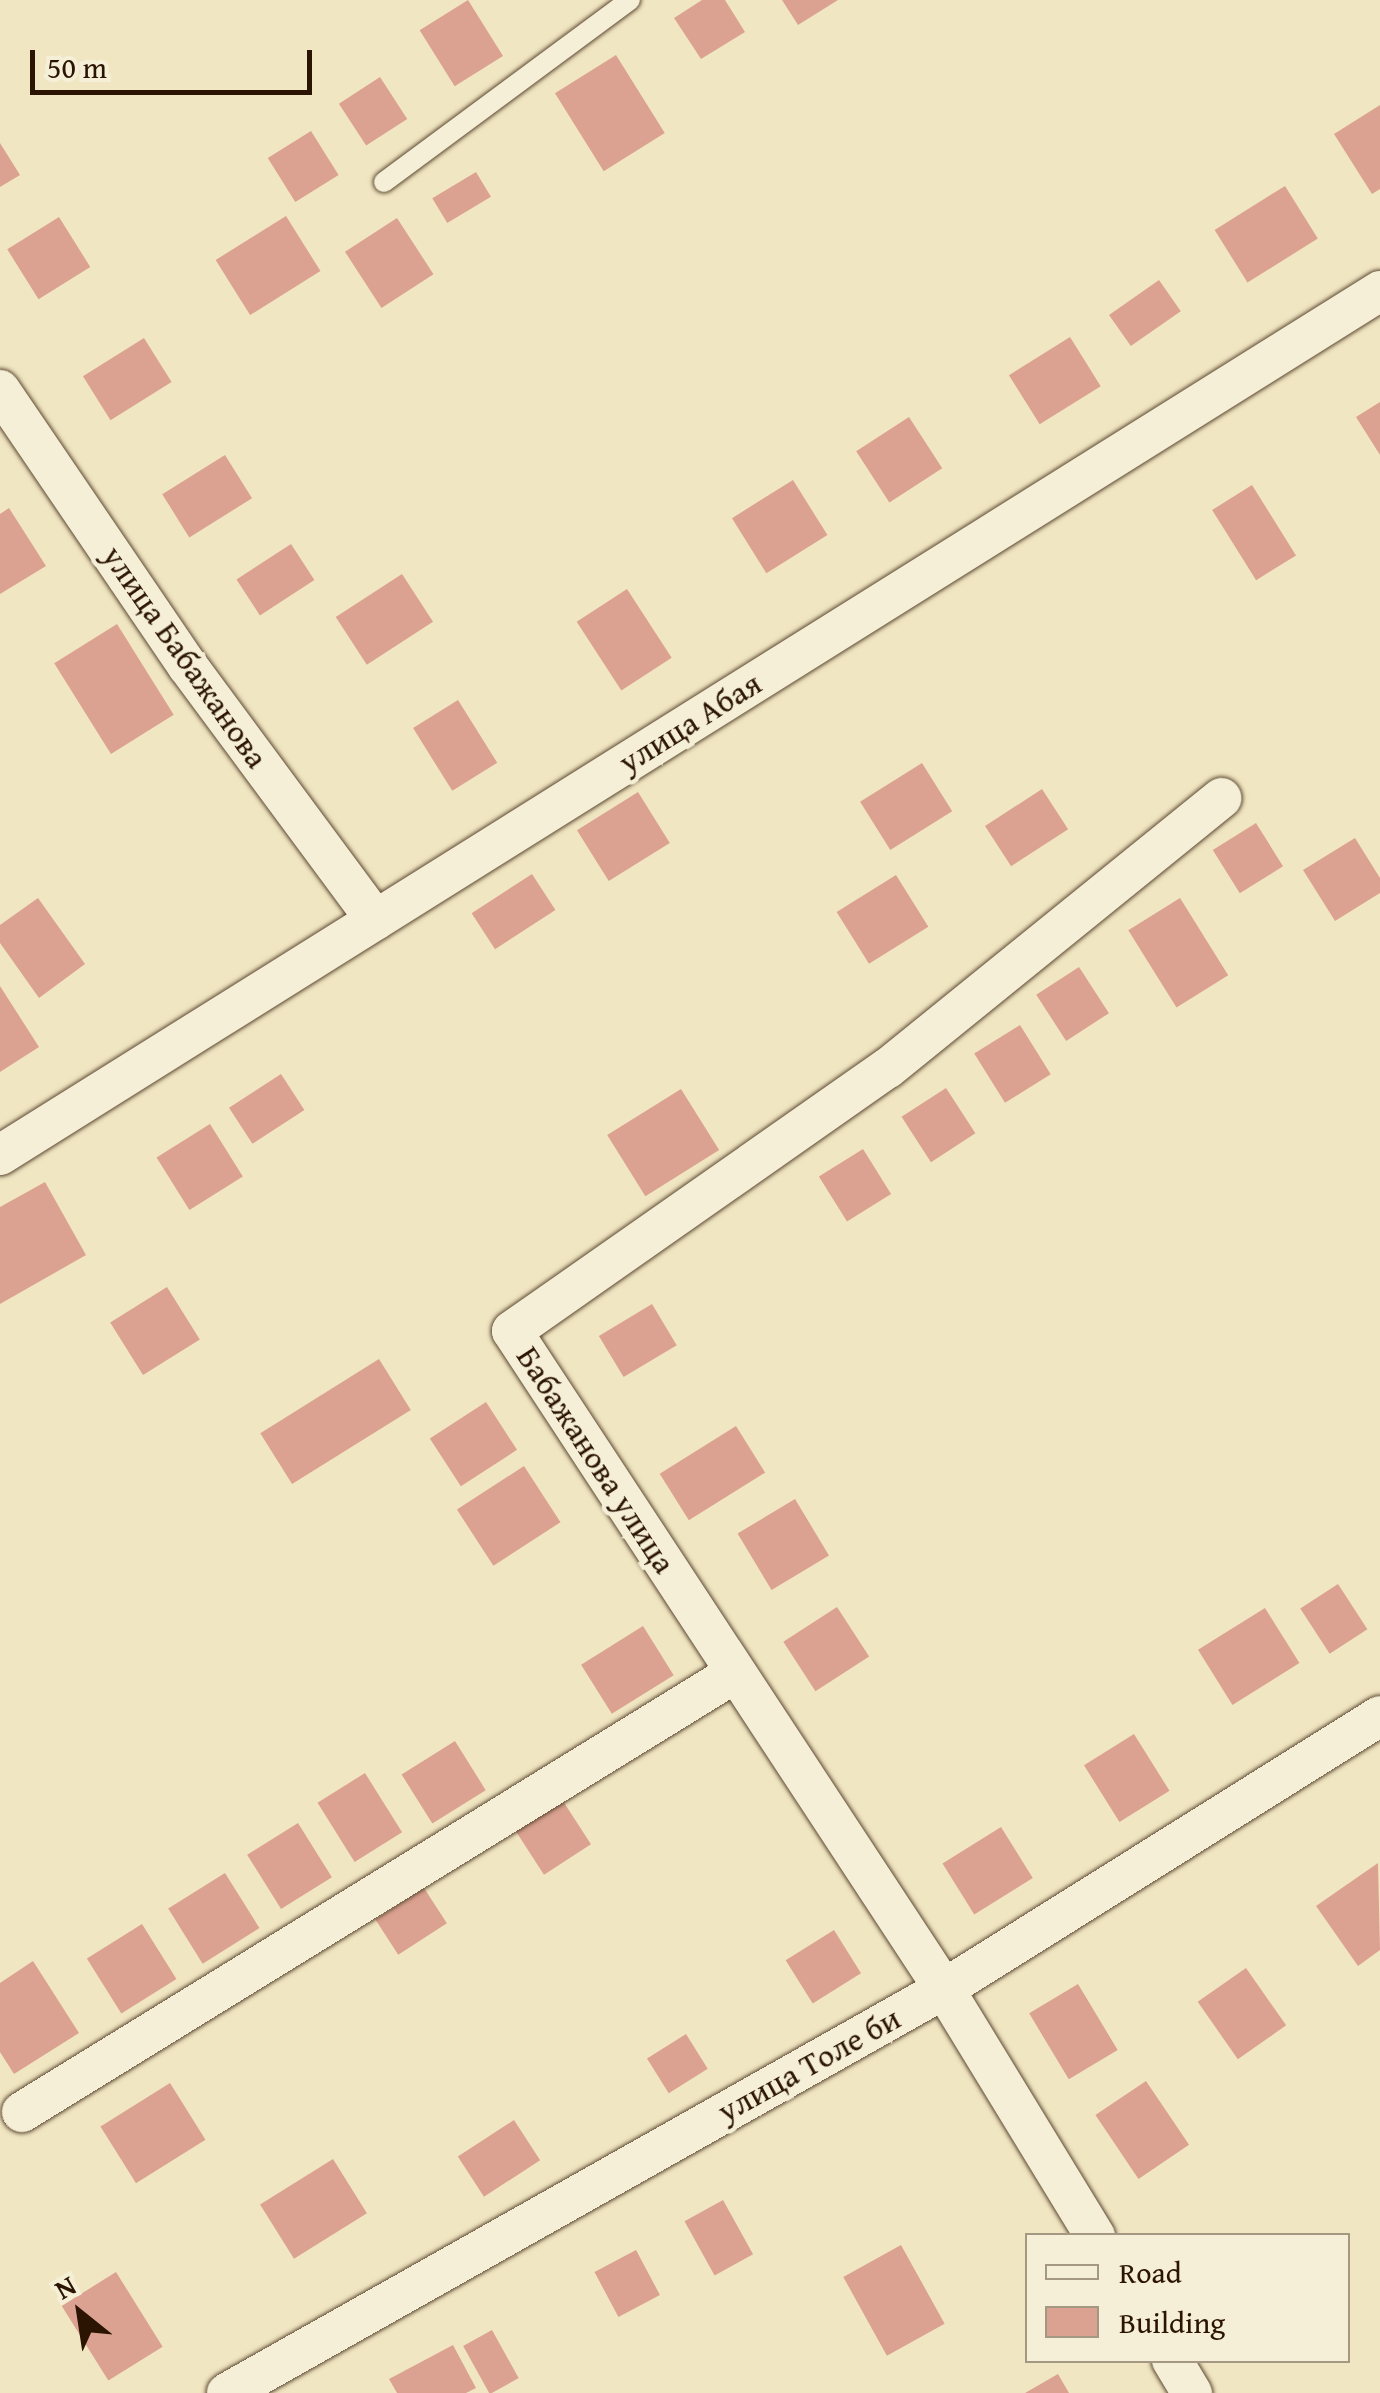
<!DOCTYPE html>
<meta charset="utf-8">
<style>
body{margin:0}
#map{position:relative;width:1380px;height:2393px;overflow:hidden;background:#f1e6c2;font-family:"Gentium Book Plus",serif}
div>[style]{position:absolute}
.building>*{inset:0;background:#dca291;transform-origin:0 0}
.roads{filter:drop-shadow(0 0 2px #5c4932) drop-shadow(0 0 2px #5c4932)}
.service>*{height:20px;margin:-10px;padding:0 10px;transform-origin:10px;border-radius:10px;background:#f6efd7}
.minor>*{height:40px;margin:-20px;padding:0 20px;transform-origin:20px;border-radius:20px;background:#f6efd7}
span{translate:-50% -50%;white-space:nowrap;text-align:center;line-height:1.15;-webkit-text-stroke:9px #f6efd7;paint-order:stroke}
.street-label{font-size:32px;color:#2b1502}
.legend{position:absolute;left:1025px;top:2233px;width:325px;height:130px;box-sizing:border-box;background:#f6efd7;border:2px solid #a59882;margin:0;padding:12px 18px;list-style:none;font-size:30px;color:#2b1502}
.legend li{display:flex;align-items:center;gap:20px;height:50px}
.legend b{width:50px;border:2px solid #a59882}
.north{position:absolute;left:30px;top:2263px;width:100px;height:100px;-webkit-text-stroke:8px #f6efd7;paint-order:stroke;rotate:330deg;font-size:28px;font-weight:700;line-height:40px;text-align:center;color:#2b1502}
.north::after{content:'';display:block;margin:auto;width:35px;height:45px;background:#2b1502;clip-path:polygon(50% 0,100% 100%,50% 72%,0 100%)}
.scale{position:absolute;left:30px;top:50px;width:282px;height:45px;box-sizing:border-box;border:5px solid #2b1502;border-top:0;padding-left:12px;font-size:30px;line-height:35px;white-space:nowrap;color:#2b1502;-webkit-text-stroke:8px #f6efd7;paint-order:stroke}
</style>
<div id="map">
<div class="building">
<div style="left:468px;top:0;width:66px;height:57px;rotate:58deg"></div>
<div style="clip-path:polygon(702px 0,725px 0,745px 32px,701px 59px,674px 18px)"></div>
<div style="clip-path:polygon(782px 0,838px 0,798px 25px)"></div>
<div style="left:616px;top:55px;width:92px;height:72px;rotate:58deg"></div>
<div style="left:380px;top:77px;width:50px;height:49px;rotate:57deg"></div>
<div style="clip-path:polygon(1380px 105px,1380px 189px,1372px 194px,1334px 134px)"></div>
<div style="left:311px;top:131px;width:52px;height:51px;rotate:58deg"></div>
<div style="clip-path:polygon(0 143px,20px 175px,0 187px)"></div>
<div style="left:476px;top:172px;width:29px;height:51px;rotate:59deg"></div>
<div style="left:1285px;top:186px;width:62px;height:83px;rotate:58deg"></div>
<div style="left:286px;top:216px;width:65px;height:83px;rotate:58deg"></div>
<div style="left:59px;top:217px;width:59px;height:61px;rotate:58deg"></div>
<div style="left:397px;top:218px;width:67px;height:62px;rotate:57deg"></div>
<div style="left:1159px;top:280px;width:38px;height:61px;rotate:55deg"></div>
<div style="left:1070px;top:337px;width:58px;height:72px;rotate:58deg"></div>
<div style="left:144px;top:338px;width:52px;height:72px;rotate:58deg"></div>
<div style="clip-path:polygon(1380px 402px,1380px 455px,1356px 417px)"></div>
<div style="left:909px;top:417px;width:61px;height:63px;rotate:57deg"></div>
<div style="left:225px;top:455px;width:51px;height:74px;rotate:58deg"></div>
<div style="left:793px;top:480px;width:65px;height:72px;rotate:58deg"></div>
<div style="left:1252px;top:485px;width:83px;height:47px;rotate:58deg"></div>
<div style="clip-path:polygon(9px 508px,46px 566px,0 594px,0 514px)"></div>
<div style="left:291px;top:544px;width:43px;height:65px;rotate:57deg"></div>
<div style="left:402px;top:574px;width:57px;height:79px;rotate:57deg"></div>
<div style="left:627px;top:589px;width:82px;height:60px;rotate:57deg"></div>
<div style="left:117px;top:624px;width:107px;height:74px;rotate:58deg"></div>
<div style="left:458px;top:700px;width:74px;height:53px;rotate:58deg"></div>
<div style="left:922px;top:763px;width:57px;height:73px;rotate:58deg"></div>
<div style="left:1042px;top:789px;width:48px;height:68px;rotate:57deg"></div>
<div style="left:638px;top:792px;width:60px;height:72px;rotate:58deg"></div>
<div style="left:1256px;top:823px;width:51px;height:51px;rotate:58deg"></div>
<div style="clip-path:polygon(1355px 838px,1380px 878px,1380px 893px,1335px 921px,1303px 870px)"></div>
<div style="left:532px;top:874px;width:43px;height:72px;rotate:57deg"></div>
<div style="left:896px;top:875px;width:61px;height:70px;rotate:58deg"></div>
<div style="clip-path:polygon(38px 898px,85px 964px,39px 998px,0 943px,0 925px)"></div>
<div style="left:1180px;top:898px;width:91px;height:61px;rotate:58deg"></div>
<div style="left:1079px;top:967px;width:55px;height:51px;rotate:57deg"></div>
<div style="clip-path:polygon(0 986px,39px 1047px,0 1072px)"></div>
<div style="left:1020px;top:1025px;width:58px;height:54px;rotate:58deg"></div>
<div style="left:281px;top:1074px;width:43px;height:62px;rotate:57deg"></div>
<div style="left:946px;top:1088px;width:54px;height:53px;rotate:57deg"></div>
<div style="left:681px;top:1089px;width:72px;height:87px;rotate:58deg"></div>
<div style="left:210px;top:1124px;width:62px;height:63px;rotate:58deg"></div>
<div style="left:863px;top:1149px;width:53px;height:52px;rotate:58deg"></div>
<div style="clip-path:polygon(45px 1182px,86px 1255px,0 1304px,0 1207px)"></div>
<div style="left:167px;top:1287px;width:62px;height:67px;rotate:58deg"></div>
<div style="left:652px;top:1304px;width:48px;height:62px;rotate:59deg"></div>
<div style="left:379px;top:1359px;width:60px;height:140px;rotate:58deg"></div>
<div style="left:486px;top:1402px;width:57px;height:67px;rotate:57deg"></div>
<div style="left:736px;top:1426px;width:55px;height:90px;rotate:58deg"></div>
<div style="left:524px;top:1466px;width:67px;height:80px;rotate:57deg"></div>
<div style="left:795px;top:1499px;width:66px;height:67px;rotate:59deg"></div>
<div style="left:1338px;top:1584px;width:54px;height:45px;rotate:57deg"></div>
<div style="left:837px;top:1607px;width:59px;height:64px;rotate:57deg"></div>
<div style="left:1265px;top:1608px;width:65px;height:79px;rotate:58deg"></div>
<div style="left:643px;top:1626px;width:58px;height:73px;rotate:58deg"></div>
<div style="left:1134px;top:1734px;width:67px;height:59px;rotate:58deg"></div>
<div style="left:455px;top:1741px;width:58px;height:63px;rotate:58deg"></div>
<div style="left:365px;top:1773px;width:70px;height:56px;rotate:58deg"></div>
<div style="left:561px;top:1798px;width:55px;height:56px;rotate:57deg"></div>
<div style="left:298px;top:1823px;width:64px;height:60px;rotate:58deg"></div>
<div style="left:1001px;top:1827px;width:60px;height:69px;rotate:58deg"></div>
<div style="clip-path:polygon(1378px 1863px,1380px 1950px,1358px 1966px,1316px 1906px)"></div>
<div style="left:225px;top:1873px;width:65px;height:67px;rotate:58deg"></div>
<div style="left:424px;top:1888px;width:42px;height:58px;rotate:57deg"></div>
<div style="left:142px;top:1924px;width:65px;height:65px;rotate:58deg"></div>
<div style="left:834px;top:1930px;width:51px;height:57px;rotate:58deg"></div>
<div style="clip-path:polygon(33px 1961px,79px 2033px,14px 2074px,0 2052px,0 1983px)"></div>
<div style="left:1246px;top:1968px;width:70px;height:59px;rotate:55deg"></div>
<div style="left:1078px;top:1984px;width:77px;height:57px;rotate:59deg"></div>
<div style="left:686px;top:2034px;width:41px;height:46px;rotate:58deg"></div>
<div style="left:1146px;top:2081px;width:77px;height:61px;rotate:56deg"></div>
<div style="left:170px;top:2083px;width:67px;height:82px;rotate:58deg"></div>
<div style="left:514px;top:2120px;width:48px;height:67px;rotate:57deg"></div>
<div style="left:333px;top:2159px;width:64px;height:86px;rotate:58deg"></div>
<div style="left:723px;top:2200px;width:62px;height:44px;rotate:61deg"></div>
<div style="left:901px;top:2245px;width:90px;height:66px;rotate:61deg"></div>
<div style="left:636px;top:2250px;width:51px;height:47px;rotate:62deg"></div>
<div style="left:116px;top:2272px;width:88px;height:64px;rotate:58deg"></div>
<div style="left:492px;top:2330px;width:55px;height:33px;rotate:61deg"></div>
<div style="clip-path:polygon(453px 2345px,476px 2388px,466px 2393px,397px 2393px,389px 2379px)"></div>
<div style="clip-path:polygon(1058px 2374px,1069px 2393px,1025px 2393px)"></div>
</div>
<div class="roads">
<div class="service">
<div style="left:384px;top:182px;width:306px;rotate:-36.5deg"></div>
</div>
<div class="minor">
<div style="left:0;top:390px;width:333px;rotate:55.8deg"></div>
<div style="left:187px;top:665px;width:317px;rotate:53.5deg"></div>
<div style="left:0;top:1155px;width:1628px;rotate:-32.05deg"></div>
<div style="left:22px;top:2112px;width:837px;rotate:-31.62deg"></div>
<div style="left:1095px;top:2236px;width:289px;rotate:-121.4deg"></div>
<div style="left:944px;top:1989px;width:787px;rotate:-123.29deg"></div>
<div style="left:512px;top:1331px;width:459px;rotate:-35deg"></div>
<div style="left:888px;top:1068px;width:429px;rotate:-39deg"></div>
<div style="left:1172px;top:2360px;width:39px;rotate:59deg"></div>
<div style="left:227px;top:2393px;width:823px;rotate:-29.4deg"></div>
<div style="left:944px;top:1989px;width:514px;rotate:-32.05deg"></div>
</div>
</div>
<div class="street-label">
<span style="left:185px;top:657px;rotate:55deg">улица Бабажанова</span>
<span style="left:690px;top:723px;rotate:-32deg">улица Абая</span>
<span style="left:596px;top:1460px;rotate:57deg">Бабажанова улица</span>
<span style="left:809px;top:2065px;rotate:-29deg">улица Толе би</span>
</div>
<ul class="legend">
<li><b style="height:12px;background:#f6efd7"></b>Road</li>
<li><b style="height:28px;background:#dca291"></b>Building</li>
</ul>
<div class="north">N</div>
<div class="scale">50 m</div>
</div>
